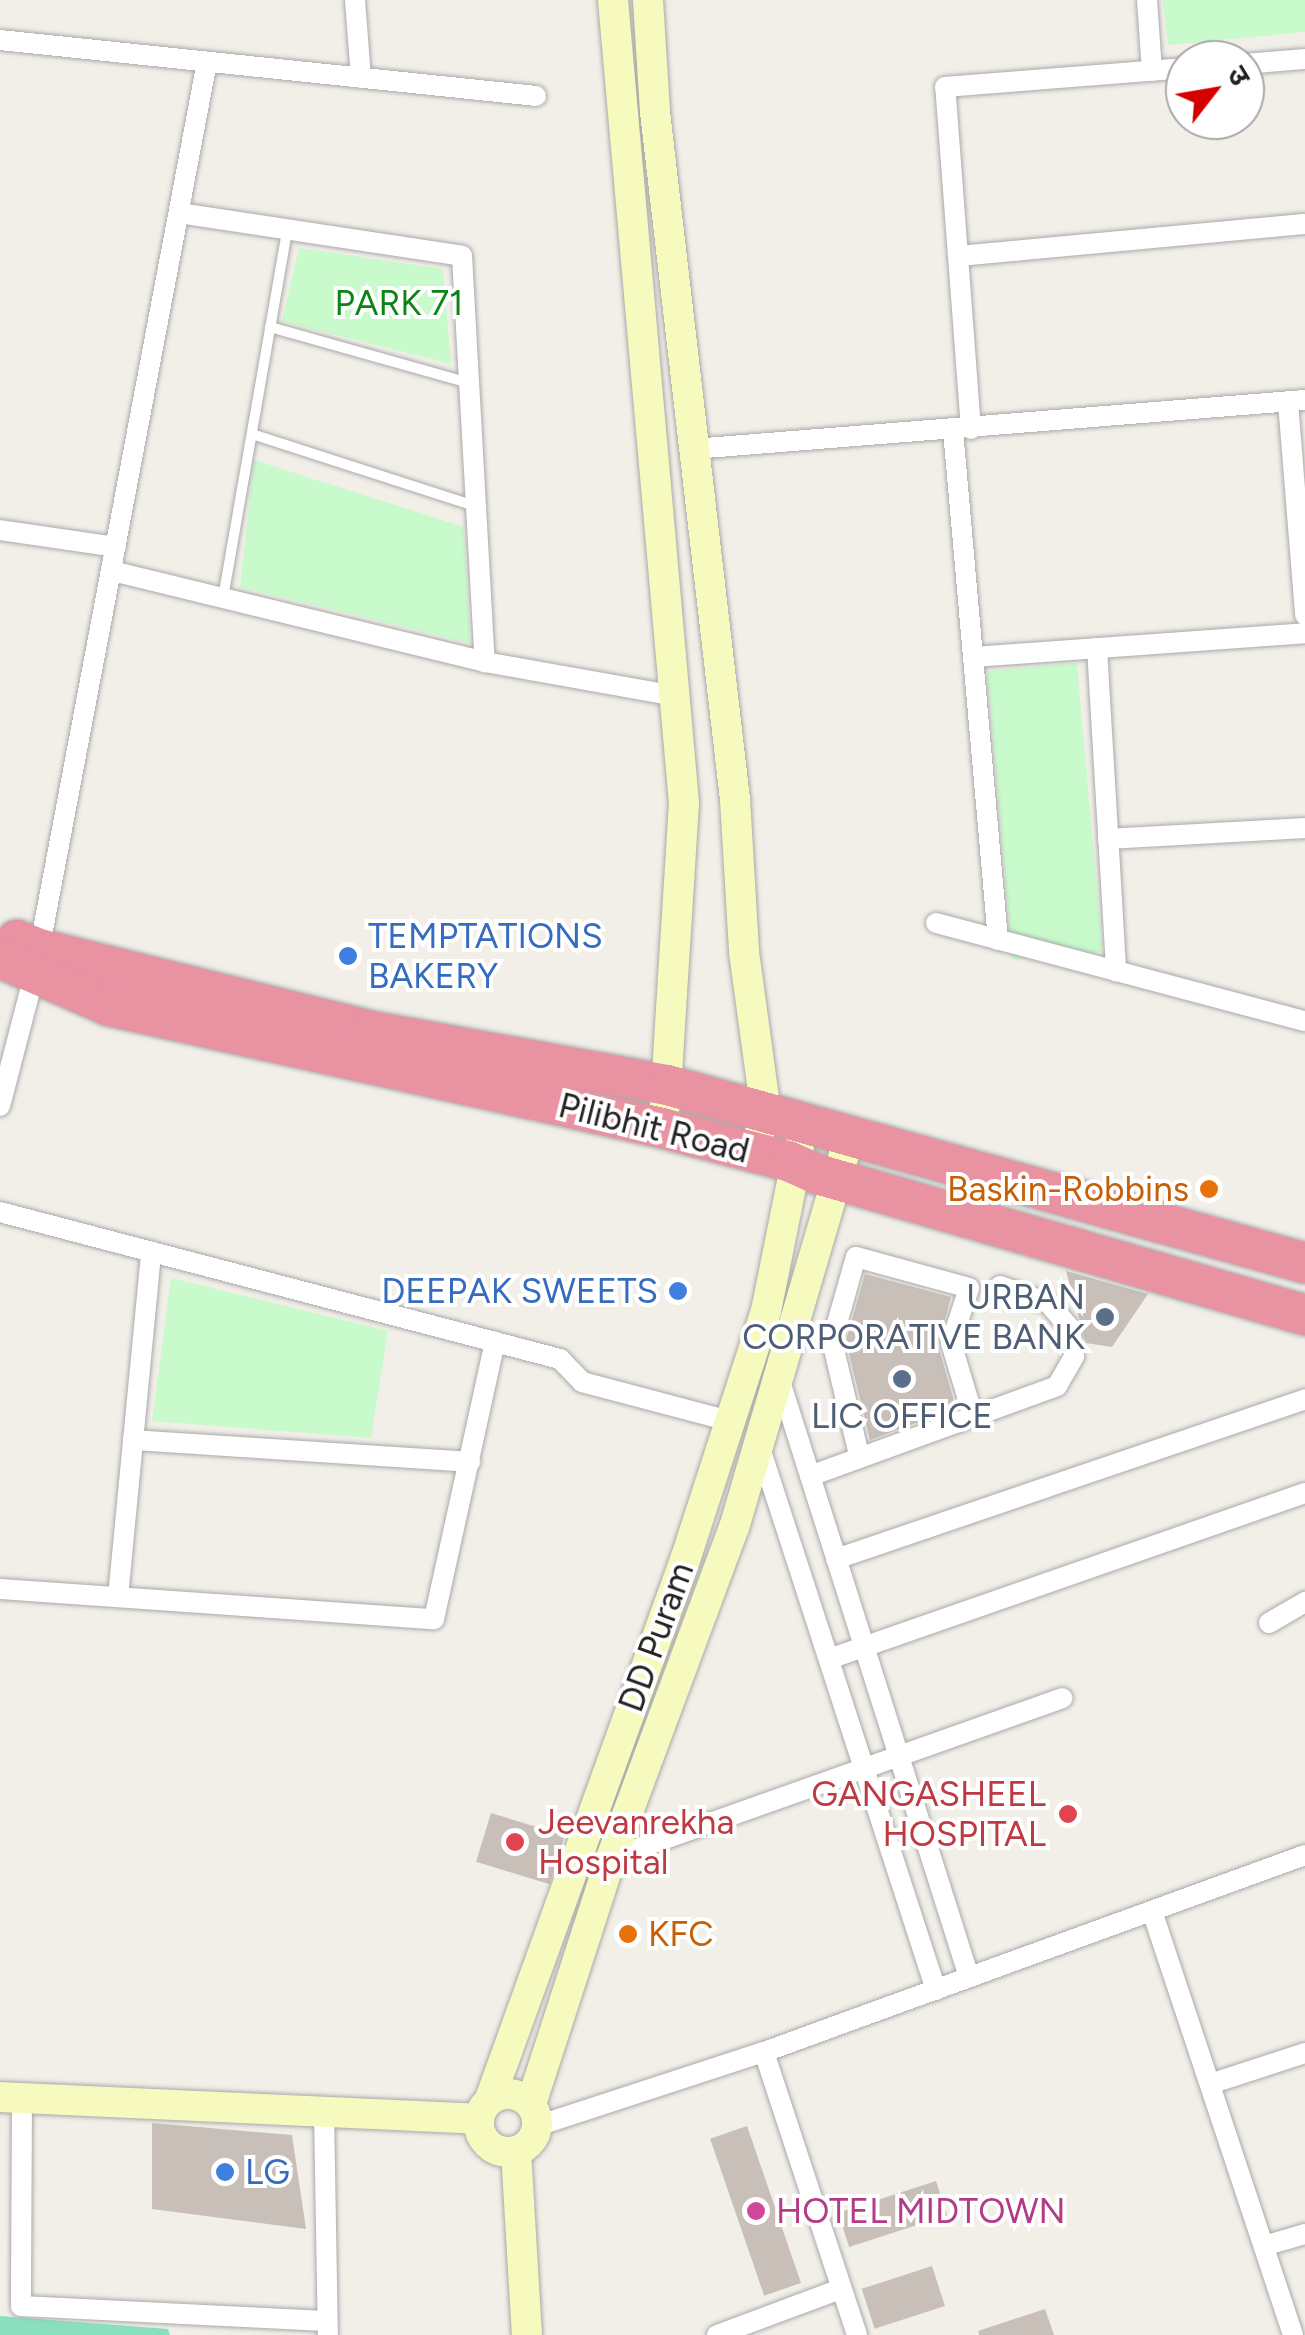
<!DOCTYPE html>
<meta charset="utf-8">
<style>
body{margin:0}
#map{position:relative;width:1305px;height:2335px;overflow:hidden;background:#f2efe9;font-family:Figtree,"Noto Sans Devanagari",sans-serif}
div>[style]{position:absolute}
.park>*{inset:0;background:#c8facc;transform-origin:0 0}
.pitch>*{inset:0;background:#88e0be}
.building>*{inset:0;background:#c7bfb8;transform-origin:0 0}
.roads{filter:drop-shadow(0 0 2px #a9a9a9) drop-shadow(0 0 2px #a9a9a9)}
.lane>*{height:10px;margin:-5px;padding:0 5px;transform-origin:5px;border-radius:5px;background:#fff}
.street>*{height:20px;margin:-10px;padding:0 10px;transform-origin:10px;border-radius:10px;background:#fff}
.secondary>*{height:30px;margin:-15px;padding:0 15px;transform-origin:15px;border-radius:15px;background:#f7fabf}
.secondary>.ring{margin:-15px;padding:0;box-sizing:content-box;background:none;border:30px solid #f7fabf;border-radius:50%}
.highway>*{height:40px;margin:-20px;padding:0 20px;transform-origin:20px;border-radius:20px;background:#e892a2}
.dots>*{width:28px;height:28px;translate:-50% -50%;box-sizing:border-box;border:5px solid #fff;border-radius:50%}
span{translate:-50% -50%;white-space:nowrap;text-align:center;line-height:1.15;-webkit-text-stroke:8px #fff;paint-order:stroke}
.park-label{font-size:35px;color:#0c8416}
.shop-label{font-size:35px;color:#366cbe}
.left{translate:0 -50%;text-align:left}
.right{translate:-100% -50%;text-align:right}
.street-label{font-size:35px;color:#222}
.food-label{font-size:35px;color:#c56008}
.service-label{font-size:35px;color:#4e5e75}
.health-label{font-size:35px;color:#be3a42}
.hotel-label{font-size:35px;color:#b23c85}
.north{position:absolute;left:1165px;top:40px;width:100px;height:100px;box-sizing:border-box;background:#fff;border:2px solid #a7a7a7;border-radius:50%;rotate:59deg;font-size:28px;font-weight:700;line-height:40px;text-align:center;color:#222}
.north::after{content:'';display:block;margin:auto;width:35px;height:45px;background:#d40000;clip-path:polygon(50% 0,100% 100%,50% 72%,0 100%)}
</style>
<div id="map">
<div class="park">
<div style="clip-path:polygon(1163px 0,1305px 0,1305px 32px,1168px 45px)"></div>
<div style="clip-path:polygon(299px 248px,443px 269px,451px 364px,282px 321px)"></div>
<div style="clip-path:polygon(254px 460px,464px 527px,470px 643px,240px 587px)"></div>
<div style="left:1077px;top:663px;width:290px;height:90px;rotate:85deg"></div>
<div style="clip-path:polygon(171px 1278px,388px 1331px,371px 1438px,152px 1421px)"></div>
</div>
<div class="pitch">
<div style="clip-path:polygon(0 2316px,168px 2329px,170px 2335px,0 2335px)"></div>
</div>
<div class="building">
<div style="clip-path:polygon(1066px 1271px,1148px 1294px,1112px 1347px,1086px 1343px)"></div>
<div style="clip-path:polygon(865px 1274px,951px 1297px,938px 1346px,956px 1408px,870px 1440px,846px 1341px)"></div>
<div style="left:491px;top:1813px;width:77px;height:51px;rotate:17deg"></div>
<div style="clip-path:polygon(152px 2123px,292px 2135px,306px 2229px,152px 2209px)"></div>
<div style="left:747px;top:2126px;width:166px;height:39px;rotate:71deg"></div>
<div style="left:936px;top:2181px;width:36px;height:103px;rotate:72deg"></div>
<div style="left:932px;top:2266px;width:42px;height:74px;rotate:72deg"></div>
<div style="clip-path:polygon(1045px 2309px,1054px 2335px,979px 2335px,978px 2331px)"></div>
</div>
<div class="roads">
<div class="lane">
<div style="left:270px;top:327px;width:207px;rotate:15.7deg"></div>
<div style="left:252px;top:434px;width:234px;rotate:17.9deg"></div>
<div style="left:223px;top:598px;width:374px;rotate:-80.1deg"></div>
</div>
<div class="street">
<div style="left:355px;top:0;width:78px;rotate:85.6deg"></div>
<div style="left:1147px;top:0;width:71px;rotate:86deg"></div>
<div style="left:0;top:40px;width:539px;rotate:5.96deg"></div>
<div style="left:1245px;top:64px;width:60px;rotate:-4.8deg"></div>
<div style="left:179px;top:213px;width:286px;rotate:8.6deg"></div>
<div style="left:462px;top:256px;width:407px;rotate:86.8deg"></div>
<div style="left:958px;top:256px;width:348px;rotate:-5.3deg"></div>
<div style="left:1288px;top:402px;width:214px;rotate:85.4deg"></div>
<div style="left:971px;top:429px;width:343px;rotate:-94.3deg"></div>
<div style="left:945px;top:87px;width:241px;rotate:-4.5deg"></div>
<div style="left:953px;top:430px;width:512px;rotate:84.96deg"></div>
<div style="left:693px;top:449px;width:614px;rotate:-4.58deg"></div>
<div style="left:0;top:530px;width:117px;rotate:8.3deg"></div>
<div style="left:112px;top:571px;width:384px;rotate:13.7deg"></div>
<div style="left:485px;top:662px;width:193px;rotate:10.1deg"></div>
<div style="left:1097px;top:648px;width:324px;rotate:86.6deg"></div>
<div style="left:973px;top:657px;width:333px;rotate:-4.1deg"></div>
<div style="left:1108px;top:839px;width:197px;rotate:-3.2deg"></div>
<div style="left:936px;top:923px;width:382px;rotate:14.9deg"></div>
<div style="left:0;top:1106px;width:138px;rotate:-75.4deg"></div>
<div style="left:35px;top:972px;width:926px;rotate:-79.3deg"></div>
<div style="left:0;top:1212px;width:579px;rotate:14.71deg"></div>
<div style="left:560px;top:1359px;width:32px;rotate:46deg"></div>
<div style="left:582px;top:1382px;width:153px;rotate:14.8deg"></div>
<div style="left:779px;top:1378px;width:628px;rotate:72.4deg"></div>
<div style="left:133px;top:1440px;width:338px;rotate:3.7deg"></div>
<div style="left:759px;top:1445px;width:573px;rotate:72.01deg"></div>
<div style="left:859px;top:1455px;width:117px;rotate:-103.3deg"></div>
<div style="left:832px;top:1341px;width:87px;rotate:-74.1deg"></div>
<div style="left:856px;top:1257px;width:117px;rotate:15.3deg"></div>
<div style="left:969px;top:1288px;width:58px;rotate:108.1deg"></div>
<div style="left:951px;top:1343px;width:76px;rotate:73.2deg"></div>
<div style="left:810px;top:1476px;width:263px;rotate:-20deg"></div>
<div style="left:1057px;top:1386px;width:34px;rotate:-60deg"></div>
<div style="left:1074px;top:1356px;width:28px;rotate:-98deg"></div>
<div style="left:1070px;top:1328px;width:33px;rotate:-131deg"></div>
<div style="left:1048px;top:1303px;width:51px;rotate:-160.5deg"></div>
<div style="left:836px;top:1559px;width:496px;rotate:-18.8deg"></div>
<div style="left:0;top:1589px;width:435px;rotate:4deg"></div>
<div style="left:434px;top:1619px;width:284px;rotate:-77.6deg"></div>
<div style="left:118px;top:1597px;width:347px;rotate:-84.5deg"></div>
<div style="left:1269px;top:1623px;width:42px;rotate:-30.3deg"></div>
<div style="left:829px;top:1659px;width:504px;rotate:-19.23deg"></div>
<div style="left:611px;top:1858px;width:479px;rotate:-19.5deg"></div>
<div style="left:1152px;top:1911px;width:447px;rotate:71.6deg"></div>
<div style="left:764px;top:2052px;width:298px;rotate:71.8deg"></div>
<div style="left:1210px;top:2084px;width:100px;rotate:-18.1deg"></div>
<div style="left:22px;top:2098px;width:208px;rotate:90.3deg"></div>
<div style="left:21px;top:2306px;width:305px;rotate:2.8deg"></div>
<div style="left:324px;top:2112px;width:223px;rotate:89deg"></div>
<div style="left:537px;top:2126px;width:239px;rotate:-18.1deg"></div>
<div style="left:764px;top:2052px;width:576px;rotate:-20.01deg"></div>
<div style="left:1264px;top:2246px;width:43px;rotate:-16.3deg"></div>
<div style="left:717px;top:2335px;width:132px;rotate:-20.4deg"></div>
</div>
<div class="secondary">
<div style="left:613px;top:0;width:806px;rotate:84.95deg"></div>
<div style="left:684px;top:803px;width:303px;rotate:93.6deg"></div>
<div style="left:648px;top:0;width:112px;rotate:86.4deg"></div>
<div style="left:655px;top:112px;width:692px;rotate:83.36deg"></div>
<div style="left:735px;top:799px;width:153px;rotate:86.6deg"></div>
<div style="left:744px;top:952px;width:162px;rotate:82.2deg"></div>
<div style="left:766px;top:1113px;width:18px;rotate:109deg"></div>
<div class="ring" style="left:479px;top:2094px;width:28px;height:28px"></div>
<div style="left:0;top:2097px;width:479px;rotate:2.6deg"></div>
<div style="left:490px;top:2099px;width:576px;rotate:-70.12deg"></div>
<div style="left:686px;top:1557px;width:259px;rotate:-72deg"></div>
<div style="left:766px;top:1311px;width:166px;rotate:-78.6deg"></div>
<div style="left:531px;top:2104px;width:259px;rotate:-72deg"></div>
<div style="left:611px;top:1858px;width:352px;rotate:-69.6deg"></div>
<div style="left:734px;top:1528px;width:408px;rotate:-73.6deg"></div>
<div style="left:516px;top:2151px;width:184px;rotate:86.6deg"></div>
</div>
<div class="highway">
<div style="left:17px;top:940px;width:24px;rotate:22deg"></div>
<div style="left:39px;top:949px;width:341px;rotate:13.9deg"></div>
<div style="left:370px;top:1031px;width:302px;rotate:10.3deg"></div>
<div style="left:667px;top:1085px;width:662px;rotate:15.59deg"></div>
<div style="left:0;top:958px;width:120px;rotate:23.6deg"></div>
<div style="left:110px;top:1006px;width:565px;rotate:12.46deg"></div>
<div style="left:662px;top:1128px;width:130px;rotate:14.7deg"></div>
<div style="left:788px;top:1161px;width:32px;rotate:24deg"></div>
<div style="left:817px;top:1174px;width:508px;rotate:16.12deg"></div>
</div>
</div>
<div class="dots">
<div style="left:348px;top:956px;background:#3f7fe0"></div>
<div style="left:1209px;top:1189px;background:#e8710a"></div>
<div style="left:678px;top:1291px;background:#3f7fe0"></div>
<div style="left:1105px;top:1317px;background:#5c6f8a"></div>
<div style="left:902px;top:1379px;background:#5c6f8a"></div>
<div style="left:1068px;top:1814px;background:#e0444e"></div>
<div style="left:515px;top:1842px;background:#e0444e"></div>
<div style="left:628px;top:1934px;background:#e8710a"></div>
<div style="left:225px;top:2172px;background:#3f7fe0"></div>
<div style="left:756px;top:2211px;background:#d1479c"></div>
</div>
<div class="park-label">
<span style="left:399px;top:303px">PARK 71</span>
</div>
<div class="shop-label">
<span class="left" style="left:368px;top:956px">TEMPTATIONS<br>BAKERY</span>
<span class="right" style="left:658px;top:1291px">DEEPAK SWEETS</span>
<span class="left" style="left:245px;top:2172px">LG</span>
</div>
<div class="street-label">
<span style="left:654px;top:1128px;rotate:14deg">Pilibhit Road</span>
<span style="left:656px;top:1637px;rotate:-70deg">DD Puram</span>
</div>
<div class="food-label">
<span class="right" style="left:1189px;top:1189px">Baskin-Robbins</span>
<span class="left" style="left:648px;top:1934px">KFC</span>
</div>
<div class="service-label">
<span class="right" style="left:1085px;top:1317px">URBAN<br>CORPORATIVE BANK</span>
<span style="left:902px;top:1416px">LIC OFFICE</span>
</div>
<div class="health-label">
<span class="right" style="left:1046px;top:1814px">GANGASHEEL<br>HOSPITAL</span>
<span class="left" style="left:538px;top:1842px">Jeevanrekha<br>Hospital</span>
</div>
<div class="hotel-label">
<span class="left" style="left:776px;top:2211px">HOTEL MIDTOWN</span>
</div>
<div class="north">उ</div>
</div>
